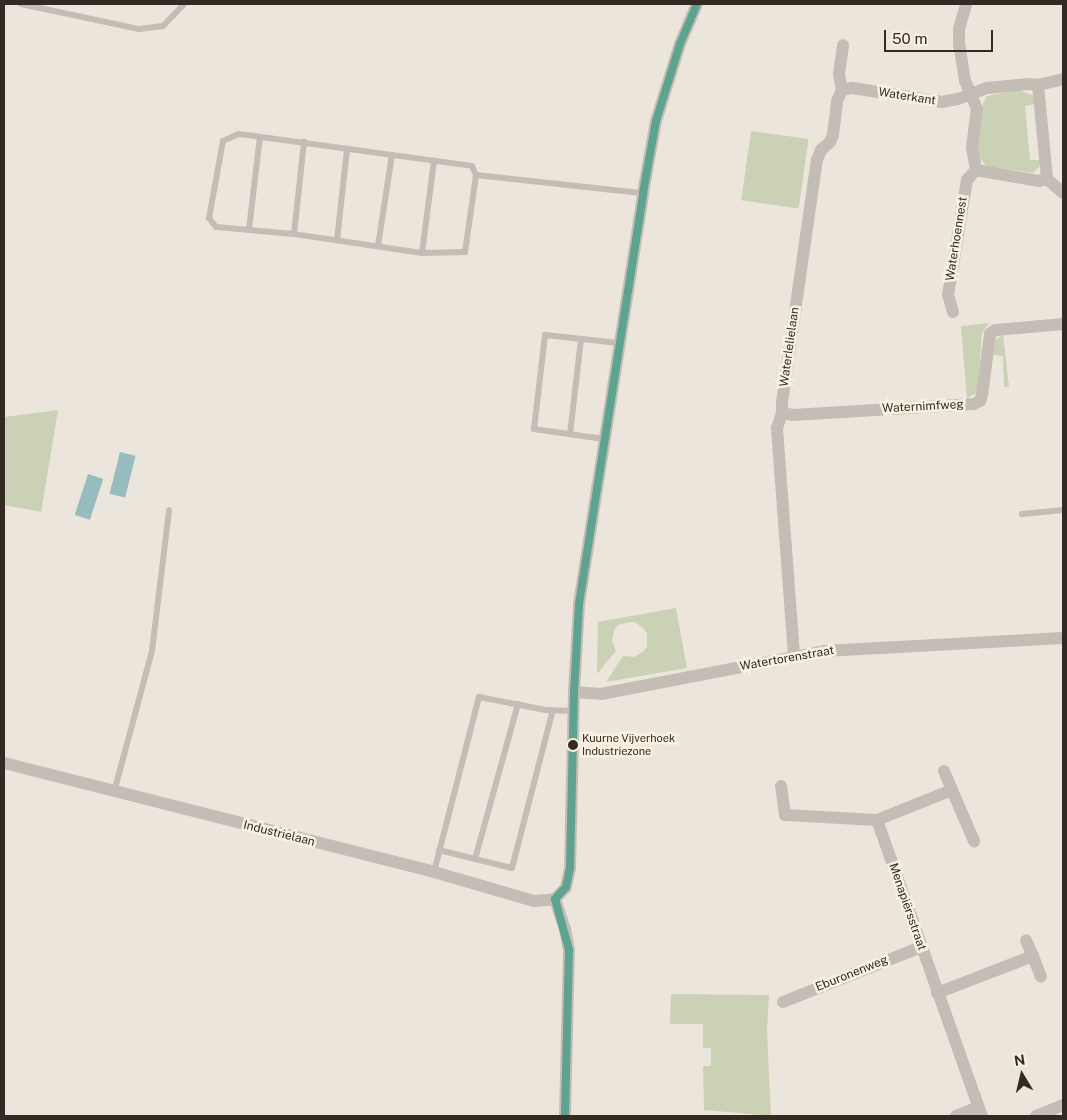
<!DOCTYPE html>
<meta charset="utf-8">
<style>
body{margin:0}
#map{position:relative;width:1067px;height:1120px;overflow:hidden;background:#ece5db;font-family:"Public Sans",sans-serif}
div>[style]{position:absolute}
.green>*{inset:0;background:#cbd1b4;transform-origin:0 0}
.water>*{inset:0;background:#97bcbe;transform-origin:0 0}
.lane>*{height:6px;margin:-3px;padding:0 3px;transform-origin:3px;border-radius:3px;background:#c4bdb5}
.street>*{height:12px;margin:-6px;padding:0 6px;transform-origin:6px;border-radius:6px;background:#c4bdb5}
.bus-1>*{height:8px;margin:-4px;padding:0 4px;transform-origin:4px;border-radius:4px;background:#5ea291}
.dots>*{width:14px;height:14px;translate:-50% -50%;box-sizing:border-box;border:2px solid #faf0e1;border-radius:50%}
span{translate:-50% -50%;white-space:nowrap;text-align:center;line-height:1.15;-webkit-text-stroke:5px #faf0e1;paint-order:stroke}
.bus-label{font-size:11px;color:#342a24}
.left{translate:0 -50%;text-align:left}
.street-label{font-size:12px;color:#342a24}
.frame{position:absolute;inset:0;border:5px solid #342a24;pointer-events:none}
.north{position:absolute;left:997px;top:1050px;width:50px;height:50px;-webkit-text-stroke:4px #faf0e1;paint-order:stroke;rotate:351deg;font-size:14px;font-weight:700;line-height:20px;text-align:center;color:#342a24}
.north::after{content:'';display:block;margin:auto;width:18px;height:22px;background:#342a24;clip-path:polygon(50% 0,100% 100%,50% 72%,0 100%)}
.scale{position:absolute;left:884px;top:30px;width:109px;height:22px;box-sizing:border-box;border:2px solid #342a24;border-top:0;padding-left:6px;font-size:15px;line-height:18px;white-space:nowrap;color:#342a24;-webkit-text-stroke:4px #faf0e1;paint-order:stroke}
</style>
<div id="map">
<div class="green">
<div style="clip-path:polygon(1018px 90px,1033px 95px,1036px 104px,1025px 106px,1030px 160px,1041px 160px,1039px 167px,1033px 173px,986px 166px,978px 155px,977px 147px,983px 104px,987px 96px)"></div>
<div style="left:751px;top:131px;width:58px;height:70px;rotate:8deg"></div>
<div style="clip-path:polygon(989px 323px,982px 333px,978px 387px,976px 393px,967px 398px,961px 326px)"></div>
<div style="clip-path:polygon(1003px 335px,1009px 387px,1004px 387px,1003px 356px,993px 355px,995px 340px)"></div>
<div style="clip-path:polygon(58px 410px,41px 512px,4px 505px,4px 417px)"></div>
<div style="clip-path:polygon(676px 608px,687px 668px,606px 682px,623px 656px,634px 657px,644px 651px,647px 646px,647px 634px,644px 629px,635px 622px,629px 622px,618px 625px,614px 630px,612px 641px,616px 651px,597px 674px,598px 622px)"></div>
<div style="clip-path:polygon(671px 994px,769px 995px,767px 1031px,771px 1116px,704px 1110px,703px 1066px,711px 1066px,711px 1048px,703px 1048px,703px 1024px,670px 1024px)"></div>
</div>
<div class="water">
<div style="left:120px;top:452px;width:16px;height:43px;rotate:14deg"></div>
<div style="left:88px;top:474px;width:16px;height:43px;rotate:18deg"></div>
</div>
<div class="lane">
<div style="left:21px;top:4px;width:121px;rotate:12deg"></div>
<div style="left:139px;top:29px;width:24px;rotate:-7deg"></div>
<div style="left:163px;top:26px;width:30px;rotate:-46deg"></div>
<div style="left:476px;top:175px;width:78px;rotate:98.1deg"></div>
<div style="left:465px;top:252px;width:43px;rotate:178.7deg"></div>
<div style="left:422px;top:253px;width:129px;rotate:-171.6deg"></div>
<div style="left:294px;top:234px;width:78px;rotate:-174.9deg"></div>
<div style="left:216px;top:227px;width:11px;rotate:-128deg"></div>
<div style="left:209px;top:218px;width:78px;rotate:-79.7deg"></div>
<div style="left:223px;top:141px;width:17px;rotate:-24deg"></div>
<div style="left:239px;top:134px;width:235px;rotate:7.8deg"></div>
<div style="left:472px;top:166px;width:10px;rotate:66deg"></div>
<div style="left:476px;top:175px;width:168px;rotate:6.2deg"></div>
<div style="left:249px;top:229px;width:93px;rotate:-83.2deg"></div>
<div style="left:294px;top:234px;width:93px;rotate:-83.8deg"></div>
<div style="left:337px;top:240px;width:92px;rotate:-83.7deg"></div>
<div style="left:378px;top:246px;width:92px;rotate:-81.3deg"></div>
<div style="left:422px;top:253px;width:93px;rotate:-82.6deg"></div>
<div style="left:570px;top:434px;width:96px;rotate:-83.4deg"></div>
<div style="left:604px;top:439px;width:71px;rotate:-171.9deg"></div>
<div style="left:534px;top:429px;width:95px;rotate:-83.3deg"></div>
<div style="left:545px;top:335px;width:74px;rotate:6.2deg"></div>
<div style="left:1022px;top:514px;width:41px;rotate:-5.6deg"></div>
<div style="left:114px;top:792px;width:146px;rotate:-74.9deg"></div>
<div style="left:152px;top:651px;width:142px;rotate:-83.1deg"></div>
<div style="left:439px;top:850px;width:75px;rotate:13.9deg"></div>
<div style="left:512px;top:868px;width:163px;rotate:-75.5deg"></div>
<div style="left:475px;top:859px;width:161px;rotate:-74.5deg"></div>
<div style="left:434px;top:872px;width:181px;rotate:-75.6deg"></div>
<div style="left:479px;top:697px;width:68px;rotate:11deg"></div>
<div style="left:546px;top:710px;width:27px;rotate:2deg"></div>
</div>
<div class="street">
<div style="left:1038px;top:85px;width:94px;rotate:84.5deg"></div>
<div style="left:842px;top:90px;width:10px;rotate:-11deg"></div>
<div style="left:852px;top:88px;width:91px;rotate:8.8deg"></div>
<div style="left:942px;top:102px;width:16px;rotate:-11deg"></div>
<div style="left:958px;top:99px;width:31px;rotate:-21deg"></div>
<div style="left:987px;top:88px;width:42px;rotate:-5.4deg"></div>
<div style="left:1029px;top:84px;width:9px;rotate:6deg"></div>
<div style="left:1038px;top:85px;width:26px;rotate:-13deg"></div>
<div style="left:976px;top:170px;width:64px;rotate:9.9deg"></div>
<div style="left:1039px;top:181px;width:8px;rotate:-14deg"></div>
<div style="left:1047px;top:179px;width:21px;rotate:41deg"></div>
<div style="left:953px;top:312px;width:18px;rotate:-106deg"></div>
<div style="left:948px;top:295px;width:117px;rotate:-80.6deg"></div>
<div style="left:967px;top:180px;width:13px;rotate:-48deg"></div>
<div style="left:976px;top:170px;width:22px;rotate:-100deg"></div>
<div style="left:972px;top:148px;width:39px;rotate:-83deg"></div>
<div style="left:977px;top:109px;width:30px;rotate:-113deg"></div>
<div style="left:965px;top:81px;width:36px;rotate:-99deg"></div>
<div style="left:959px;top:45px;width:16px;rotate:-90deg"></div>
<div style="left:959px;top:29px;width:26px;rotate:-74deg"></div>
<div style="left:782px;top:413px;width:11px;rotate:10deg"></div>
<div style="left:793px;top:415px;width:181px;rotate:-3.5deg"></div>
<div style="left:974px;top:404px;width:7px;rotate:-27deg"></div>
<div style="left:980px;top:401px;width:6px;rotate:-72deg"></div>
<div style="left:982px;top:395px;width:62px;rotate:-82.5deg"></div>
<div style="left:990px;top:334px;width:7px;rotate:-34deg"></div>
<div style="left:996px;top:330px;width:67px;rotate:-5.1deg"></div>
<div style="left:794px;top:655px;width:228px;rotate:-94.3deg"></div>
<div style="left:777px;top:428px;width:16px;rotate:-72deg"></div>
<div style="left:782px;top:413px;width:11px;rotate:-90deg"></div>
<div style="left:782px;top:402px;width:245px;rotate:-81.8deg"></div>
<div style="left:817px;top:160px;width:11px;rotate:-68deg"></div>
<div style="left:821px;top:150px;width:12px;rotate:-42deg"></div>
<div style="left:830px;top:142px;width:8px;rotate:-67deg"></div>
<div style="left:833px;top:135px;width:34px;rotate:-83deg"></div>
<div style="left:837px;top:101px;width:12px;rotate:-66deg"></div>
<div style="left:842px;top:90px;width:16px;rotate:-101deg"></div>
<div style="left:839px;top:74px;width:29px;rotate:-82deg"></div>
<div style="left:574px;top:692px;width:27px;rotate:4deg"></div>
<div style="left:601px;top:694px;width:227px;rotate:-10.9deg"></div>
<div style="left:824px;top:651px;width:239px;rotate:-3.1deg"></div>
<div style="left:4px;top:763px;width:444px;rotate:14.2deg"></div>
<div style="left:434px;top:872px;width:104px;rotate:16.2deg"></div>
<div style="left:534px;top:901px;width:21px;rotate:-5deg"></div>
<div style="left:944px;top:771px;width:21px;rotate:67deg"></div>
<div style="left:781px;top:786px;width:29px;rotate:82deg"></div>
<div style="left:785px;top:815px;width:92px;rotate:3.1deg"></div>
<div style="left:877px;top:820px;width:81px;rotate:-21.8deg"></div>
<div style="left:952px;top:790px;width:56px;rotate:66.7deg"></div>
<div style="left:877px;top:820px;width:314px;rotate:70.5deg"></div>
<div style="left:555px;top:899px;width:16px;rotate:-47deg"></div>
<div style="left:566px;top:887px;width:19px;rotate:-78deg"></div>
<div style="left:570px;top:868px;width:176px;rotate:-88.7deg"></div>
<div style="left:574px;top:692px;width:88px;rotate:-86.7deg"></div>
<div style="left:579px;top:604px;width:416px;rotate:-81.1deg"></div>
<div style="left:643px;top:193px;width:73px;rotate:-79.8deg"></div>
<div style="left:656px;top:121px;width:81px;rotate:-72.7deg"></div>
<div style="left:680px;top:44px;width:43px;rotate:-67deg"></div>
<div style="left:555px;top:899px;width:32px;rotate:72deg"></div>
<div style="left:565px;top:929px;width:21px;rotate:79deg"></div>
<div style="left:569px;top:950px;width:166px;rotate:91.4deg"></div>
<div style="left:1033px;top:956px;width:22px;rotate:69deg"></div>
<div style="left:937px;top:993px;width:103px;rotate:-21.1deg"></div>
<div style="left:1033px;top:956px;width:17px;rotate:-114deg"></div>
<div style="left:783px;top:1002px;width:149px;rotate:-21.7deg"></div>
<div style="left:956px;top:1116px;width:24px;rotate:-22deg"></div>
<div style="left:1036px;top:1116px;width:29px;rotate:-22deg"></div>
</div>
<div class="bus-1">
<div style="left:555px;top:899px;width:16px;rotate:-47deg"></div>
<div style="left:566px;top:887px;width:19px;rotate:-78deg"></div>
<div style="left:570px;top:868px;width:176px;rotate:-88.7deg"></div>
<div style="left:574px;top:692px;width:88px;rotate:-86.7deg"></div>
<div style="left:579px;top:604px;width:416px;rotate:-81.1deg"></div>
<div style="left:643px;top:193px;width:73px;rotate:-79.8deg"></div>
<div style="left:656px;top:121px;width:81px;rotate:-72.7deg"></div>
<div style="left:680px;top:44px;width:43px;rotate:-67deg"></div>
<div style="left:555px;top:899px;width:53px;rotate:74.6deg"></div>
<div style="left:569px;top:950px;width:166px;rotate:91.4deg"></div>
</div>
<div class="dots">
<div style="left:573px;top:745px;background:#342a24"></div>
</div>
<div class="bus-label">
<span class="left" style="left:582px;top:745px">Kuurne Vijverhoek<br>Industriezone</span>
</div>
<div class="street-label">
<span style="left:907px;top:97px;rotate:9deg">Waterkant</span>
<span style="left:957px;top:239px;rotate:-81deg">Waterhoennest</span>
<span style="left:790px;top:347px;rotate:-82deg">Waterlelielaan</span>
<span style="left:923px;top:407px;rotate:-3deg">Waternimfweg</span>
<span style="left:787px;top:659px;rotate:-10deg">Watertorenstraat</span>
<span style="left:279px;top:834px;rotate:14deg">Industrielaan</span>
<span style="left:907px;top:907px;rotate:71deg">Menapiërsstraat</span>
<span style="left:852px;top:974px;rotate:-22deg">Eburonenweg</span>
</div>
<div class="frame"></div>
<div class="north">N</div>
<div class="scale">50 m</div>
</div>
